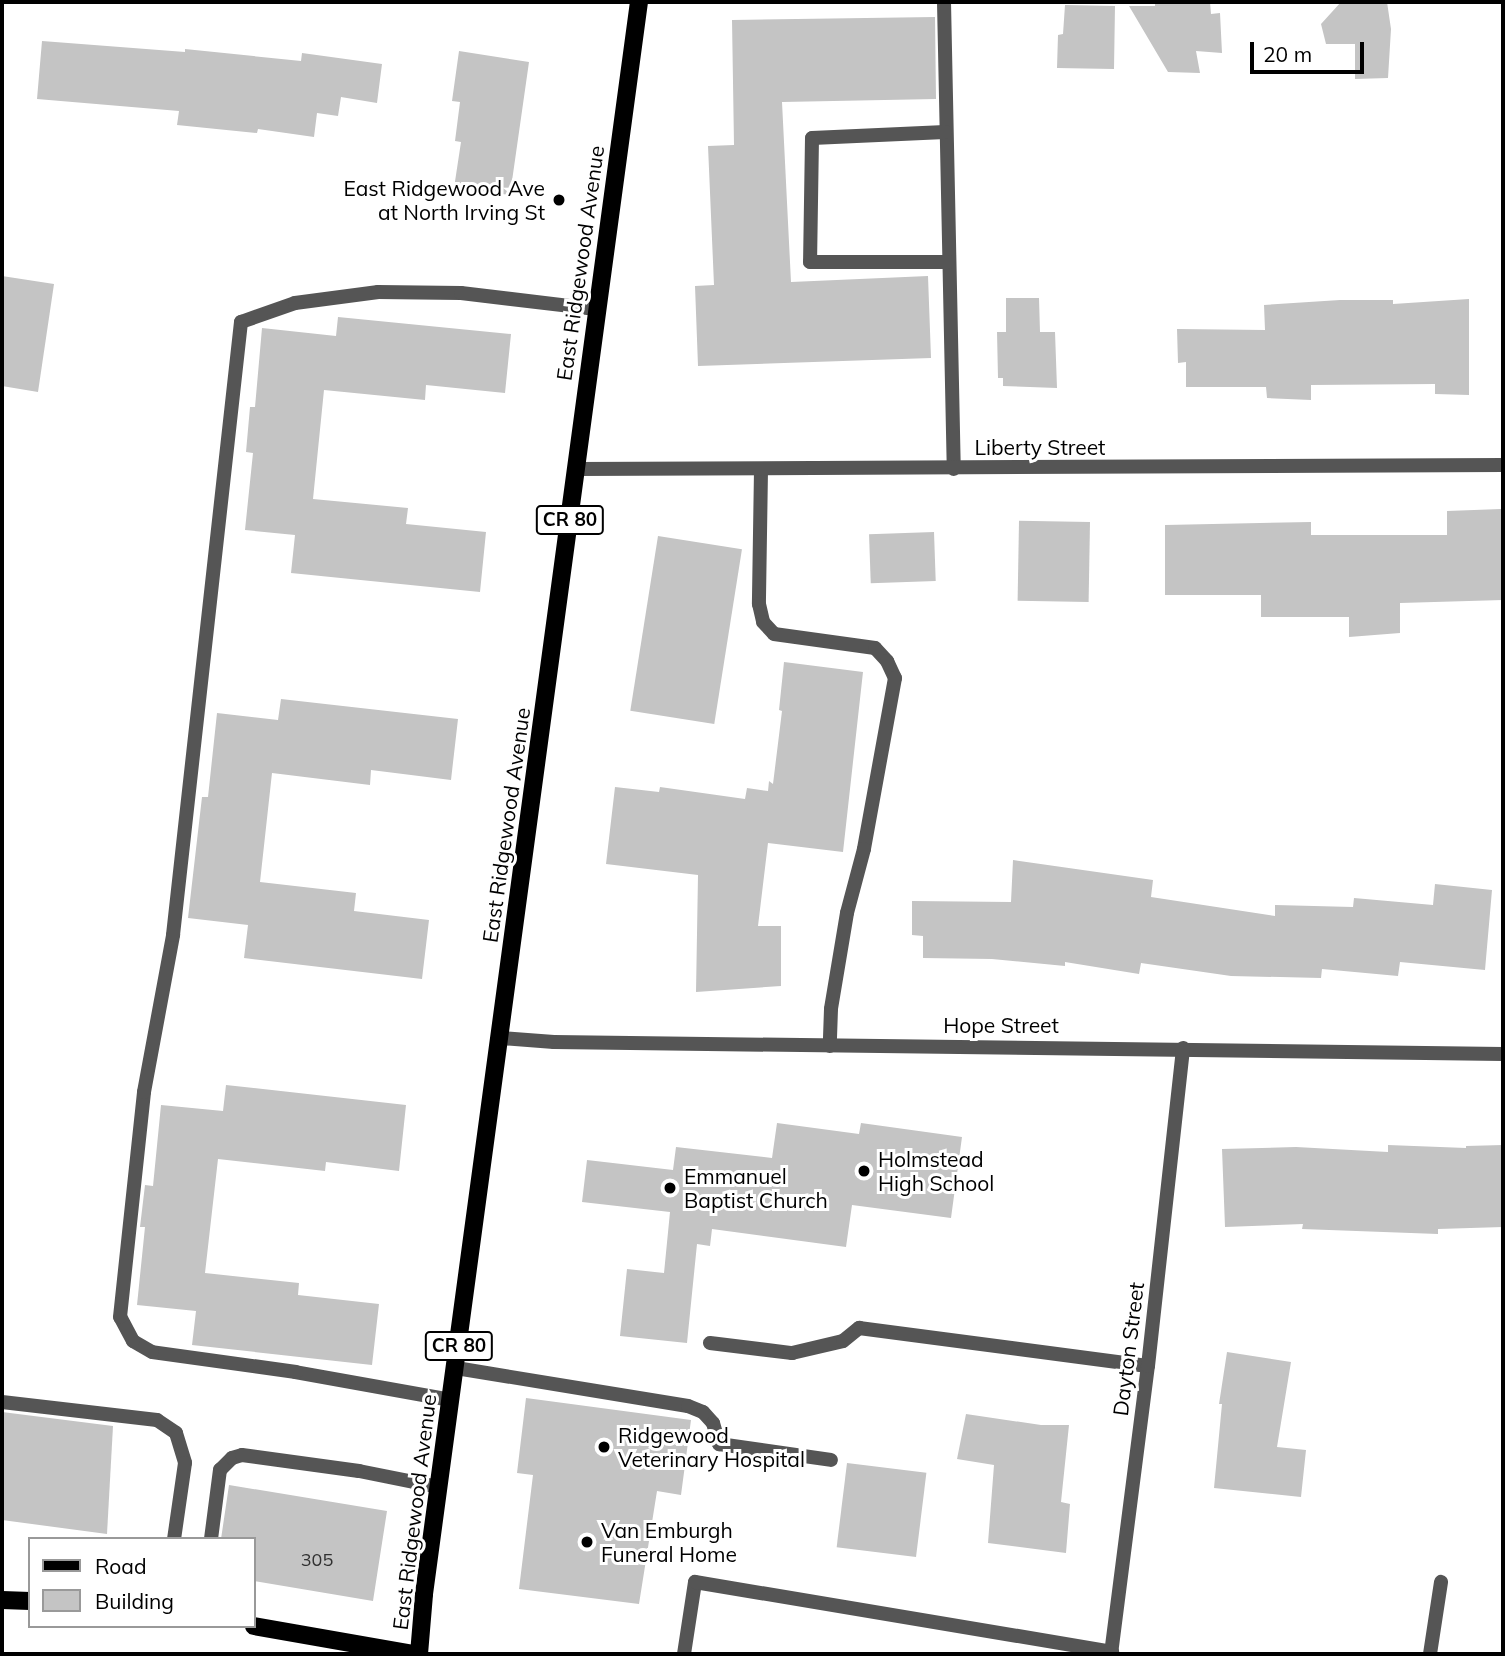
<!DOCTYPE html>
<style>
body{margin:0}
#map{position:relative;width:1505px;height:1656px;overflow:hidden;background:#fff;font-family:Mulish,sans-serif}
div>[style]{position:absolute}
.building>*{inset:0;background:#c4c4c4;transform-origin:0 0}
.lane>*{height:14px;margin:-7px;padding:0 7px;transform-origin:7px;border-radius:7px;background:#555}
.street>*{height:14px;margin:-7px;padding:0 7px;transform-origin:7px;border-radius:7px;background:#555}
.primary>*{height:18px;margin:-9px;padding:0 9px;transform-origin:9px;border-radius:9px;background:#000}
.dots>*{width:19px;height:19px;translate:-50% -50%;box-sizing:border-box;border:4px solid #fff;border-radius:50%}
span{translate:-50% -50%;white-space:nowrap;text-align:center;line-height:1.15;-webkit-text-stroke:6px #fff;paint-order:stroke}
.number-label{font-size:18px;color:#313131}
.number-label span{-webkit-text-stroke-width:0}
.shield-label span{padding:2px 5px;background:#fff;border:2px solid;border-radius:5px;-webkit-text-stroke-width:0}
.shield-label{font-size:19px;color:#000;font-weight:700}
.poi-label{font-size:21px;color:#000}
.right{translate:-100% -50%;text-align:right}
.left{translate:0 -50%;text-align:left}
.street-label{font-size:21px;color:#000}
.frame{position:absolute;inset:0;border:4px solid #000;pointer-events:none}
.legend{position:absolute;left:28px;top:1537px;width:228px;height:91px;box-sizing:border-box;background:#fff;border:2px solid #999;margin:0;padding:9px 12px;list-style:none;font-size:21px;color:#000}
.legend li{display:flex;align-items:center;gap:14px;height:35px}
.legend b{width:35px;border:2px solid #999}
.scale{position:absolute;left:1250px;top:42px;width:114px;height:32px;box-sizing:border-box;border:4px solid #000;border-top:0;padding-left:9px;font-size:21px;line-height:24px;white-space:nowrap;color:#000;-webkit-text-stroke:5px #fff;paint-order:stroke}
</style>
<div id="map">
<div class="building">
<div style="clip-path:polygon(1155px 2px,1210px 2px,1211px 14px,1220px 13px,1222px 53px,1196px 51px,1200px 73px,1168px 72px,1129px 6px,1155px 6px)"></div>
<div style="clip-path:polygon(1341px 2px,1387px 2px,1391px 29px,1388px 78px,1355px 79px,1355px 44px,1326px 44px,1321px 24px)"></div>
<div style="clip-path:polygon(1065px 5px,1115px 6px,1114px 69px,1057px 68px,1058px 35px,1063px 34px)"></div>
<div style="clip-path:polygon(935px 17px,936px 99px,782px 102px,791px 282px,928px 276px,931px 358px,698px 366px,695px 286px,714px 285px,708px 146px,734px 145px,732px 20px)"></div>
<div style="clip-path:polygon(42px 41px,185px 52px,185px 49px,301px 61px,302px 53px,382px 64px,377px 103px,341px 97px,338px 116px,317px 113px,314px 137px,258px 129px,257px 133px,177px 125px,179px 111px,37px 99px)"></div>
<div style="clip-path:polygon(459px 51px,529px 62px,510px 195px,454px 188px,461px 142px,455px 141px,460px 102px,452px 101px)"></div>
<div style="clip-path:polygon(2px 276px,54px 284px,38px 392px,2px 386px)"></div>
<div style="clip-path:polygon(1006px 298px,1039px 298px,1040px 332px,1055px 332px,1057px 388px,1003px 386px,1003px 378px,998px 378px,997px 332px,1006px 332px)"></div>
<div style="clip-path:polygon(1469px 299px,1469px 395px,1435px 394px,1435px 384px,1311px 385px,1311px 400px,1267px 398px,1266px 387px,1186px 387px,1186px 362px,1178px 363px,1177px 329px,1265px 330px,1264px 305px,1340px 300px,1393px 300px,1393px 304px)"></div>
<div style="clip-path:polygon(338px 317px,511px 334px,505px 393px,426px 385px,425px 400px,324px 390px,313px 499px,408px 508px,406px 524px,486px 532px,480px 592px,291px 573px,295px 535px,245px 530px,253px 453px,246px 452px,250px 407px,255px 407px,262px 328px,336px 336px)"></div>
<div style="clip-path:polygon(1501px 509px,1503px 600px,1400px 603px,1400px 633px,1349px 637px,1349px 617px,1261px 617px,1261px 595px,1165px 595px,1165px 525px,1311px 522px,1311px 535px,1447px 535px,1447px 511px)"></div>
<div style="left:1090px;top:522px;width:80px;height:71px;rotate:91deg"></div>
<div style="left:934px;top:532px;width:49px;height:65px;rotate:88deg"></div>
<div style="left:658px;top:536px;width:85px;height:177px;rotate:9deg"></div>
<div style="clip-path:polygon(784px 662px,863px 672px,843px 852px,768px 843px,758px 926px,781px 926px,781px 986px,696px 992px,698px 875px,606px 864px,615px 787px,659px 792px,660px 787px,745px 799px,747px 788px,768px 791px,769px 781px,773px 784px,782px 711px,779px 710px)"></div>
<div style="clip-path:polygon(281px 699px,458px 719px,451px 780px,371px 770px,370px 785px,272px 773px,260px 882px,356px 893px,354px 911px,429px 920px,422px 979px,244px 958px,248px 925px,188px 918px,202px 797px,208px 797px,217px 713px,278px 720px)"></div>
<div style="clip-path:polygon(1013px 860px,1153px 880px,1151px 897px,1275px 916px,1275px 905px,1353px 907px,1354px 898px,1433px 905px,1435px 884px,1492px 890px,1485px 970px,1400px 962px,1398px 976px,1322px 969px,1321px 978px,1231px 976px,1141px 963px,1139px 974px,1065px 962px,1065px 966px,992px 959px,923px 958px,923px 936px,912px 935px,912px 901px,1011px 902px)"></div>
<div style="clip-path:polygon(226px 1085px,406px 1105px,399px 1171px,326px 1162px,325px 1171px,218px 1159px,205px 1273px,299px 1283px,298px 1295px,379px 1304px,372px 1365px,192px 1345px,196px 1311px,137px 1305px,145px 1227px,140px 1227px,145px 1185px,153px 1186px,161px 1105px,223px 1111px)"></div>
<div style="clip-path:polygon(777px 1123px,859px 1134px,861px 1123px,962px 1137px,951px 1218px,852px 1205px,846px 1247px,712px 1229px,710px 1246px,697px 1244px,687px 1343px,620px 1336px,627px 1269px,664px 1273px,670px 1212px,582px 1202px,587px 1160px,673px 1170px,676px 1147px,772px 1158px)"></div>
<div style="clip-path:polygon(1388px 1145px,1466px 1148px,1466px 1146px,1503px 1145px,1503px 1227px,1438px 1229px,1438px 1234px,1302px 1229px,1303px 1224px,1225px 1227px,1222px 1149px,1296px 1147px,1388px 1152px)"></div>
<div style="clip-path:polygon(1227px 1352px,1291px 1362px,1277px 1447px,1306px 1450px,1301px 1497px,1214px 1488px,1222px 1404px,1219px 1404px)"></div>
<div style="clip-path:polygon(526px 1398px,691px 1420px,681px 1495px,657px 1491px,639px 1604px,519px 1589px,533px 1475px,517px 1473px)"></div>
<div style="clip-path:polygon(2px 1412px,113px 1426px,107px 1534px,2px 1520px)"></div>
<div style="clip-path:polygon(966px 1414px,1041px 1425px,1069px 1425px,1061px 1502px,1070px 1504px,1066px 1553px,988px 1543px,994px 1465px,957px 1459px)"></div>
<div style="left:847px;top:1463px;width:80px;height:85px;rotate:7deg"></div>
<div style="clip-path:polygon(229px 1485px,387px 1511px,373px 1601px,254px 1581px,254px 1539px,221px 1539px)"></div>
</div>
<div class="lane">
<div style="left:944px;top:2px;width:467px;rotate:88.8deg"></div>
<div style="left:945px;top:132px;width:133px;rotate:177.4deg"></div>
<div style="left:812px;top:138px;width:124px;rotate:90.9deg"></div>
<div style="left:810px;top:262px;width:138px"></div>
<div style="left:761px;top:470px;width:134px;rotate:90.9deg"></div>
<div style="left:759px;top:604px;width:18px;rotate:77deg"></div>
<div style="left:763px;top:622px;width:16px;rotate:47deg"></div>
<div style="left:774px;top:634px;width:102px;rotate:7.9deg"></div>
<div style="left:875px;top:648px;width:18px;rotate:47deg"></div>
<div style="left:887px;top:661px;width:19px;rotate:65deg"></div>
<div style="left:895px;top:678px;width:174px;rotate:100.3deg"></div>
<div style="left:864px;top:849px;width:66px;rotate:104.9deg"></div>
<div style="left:847px;top:913px;width:97px;rotate:99.5deg"></div>
<div style="left:831px;top:1009px;width:37px;rotate:92deg"></div>
<div style="left:710px;top:1343px;width:83px;rotate:7deg"></div>
<div style="left:792px;top:1353px;width:52px;rotate:-13.2deg"></div>
<div style="left:843px;top:1341px;width:21px;rotate:-39deg"></div>
<div style="left:859px;top:1328px;width:291px;rotate:7.5deg"></div>
<div style="left:456px;top:1368px;width:235px;rotate:9.3deg"></div>
<div style="left:688px;top:1406px;width:16px;rotate:22deg"></div>
<div style="left:703px;top:1412px;width:15px;rotate:48deg"></div>
<div style="left:713px;top:1423px;width:22px;rotate:74deg"></div>
<div style="left:719px;top:1444px;width:113px;rotate:8.1deg"></div>
<div style="left:451px;top:1400px;width:158px;rotate:-169.8deg"></div>
<div style="left:296px;top:1372px;width:145px;rotate:-172.1deg"></div>
<div style="left:152px;top:1352px;width:22px;rotate:-150deg"></div>
<div style="left:133px;top:1341px;width:27px;rotate:-118deg"></div>
<div style="left:120px;top:1317px;width:226px;rotate:-83.9deg"></div>
<div style="left:144px;top:1092px;width:160px;rotate:-79.5deg"></div>
<div style="left:173px;top:935px;width:617px;rotate:-83.67deg"></div>
<div style="left:241px;top:322px;width:57px;rotate:-19.4deg"></div>
<div style="left:295px;top:303px;width:84px;rotate:-7.5deg"></div>
<div style="left:378px;top:292px;width:83px;rotate:0.7deg"></div>
<div style="left:461px;top:293px;width:136px;rotate:6.8deg"></div>
<div style="left:2px;top:1402px;width:156px;rotate:6.6deg"></div>
<div style="left:157px;top:1420px;width:23px;rotate:34deg"></div>
<div style="left:176px;top:1433px;width:31px;rotate:73deg"></div>
<div style="left:185px;top:1463px;width:77px;rotate:98.2deg"></div>
<div style="left:211px;top:1539px;width:70px;rotate:-82.6deg"></div>
<div style="left:220px;top:1470px;width:17px;rotate:-45deg"></div>
<div style="left:232px;top:1458px;width:10px;rotate:-17deg"></div>
<div style="left:242px;top:1455px;width:118px;rotate:7.8deg"></div>
<div style="left:359px;top:1471px;width:82px;rotate:11.3deg"></div>
<div style="left:684px;top:1654px;width:73px;rotate:-81.3deg"></div>
<div style="left:695px;top:1582px;width:423px;rotate:9.5deg"></div>
<div style="left:1430px;top:1654px;width:73px;rotate:-81.3deg"></div>
</div>
<div class="street">
<div style="left:577px;top:469px;width:926px;rotate:-0.25deg"></div>
<div style="left:500px;top:1038px;width:54px;rotate:4.2deg"></div>
<div style="left:554px;top:1042px;width:949px;rotate:0.72deg"></div>
<div style="left:1111px;top:1654px;width:290px;rotate:-82.7deg"></div>
<div style="left:1148px;top:1366px;width:320px;rotate:-83.7deg"></div>
</div>
<div class="primary">
<div style="left:2px;top:1600px;width:28px;rotate:2deg"></div>
<div style="left:254px;top:1626px;width:161px;rotate:10deg"></div>
<div style="left:419px;top:1654px;width:60px;rotate:-85.2deg"></div>
<div style="left:424px;top:1594px;width:1606px;rotate:-82.31deg"></div>
</div>
<div class="dots">
<div style="left:559px;top:200px;background:#000"></div>
<div style="left:864px;top:1171px;background:#000"></div>
<div style="left:670px;top:1188px;background:#000"></div>
<div style="left:604px;top:1447px;background:#000"></div>
<div style="left:587px;top:1542px;background:#000"></div>
</div>
<div class="number-label">
<span style="left:317px;top:1560px">305</span>
</div>
<div class="shield-label">
<span style="left:570px;top:520px">CR 80</span>
<span style="left:459px;top:1346px">CR 80</span>
</div>
<div class="poi-label">
<span class="right" style="left:545px;top:200px">East Ridgewood Ave<br>at North Irving St</span>
<span class="left" style="left:878px;top:1171px">Holmstead<br>High School</span>
<span class="left" style="left:684px;top:1188px">Emmanuel<br>Baptist Church</span>
<span class="left" style="left:618px;top:1447px">Ridgewood<br>Veterinary Hospital</span>
<span class="left" style="left:601px;top:1542px">Van Emburgh<br>Funeral Home</span>
</div>
<div class="street-label">
<span style="left:580px;top:263px;rotate:-82deg">East Ridgewood Avenue</span>
<span style="left:1040px;top:447px">Liberty Street</span>
<span style="left:506px;top:825px;rotate:-82deg">East Ridgewood Avenue</span>
<span style="left:1001px;top:1025px">Hope Street</span>
<span style="left:1128px;top:1349px;rotate:-83deg">Dayton Street</span>
<span style="left:414px;top:1512px;rotate:-83deg">East Ridgewood Avenue</span>
</div>
<div class="frame"></div>
<ul class="legend">
<li><b style="height:9px;background:#000"></b>Road</li>
<li><b style="height:19px;background:#c4c4c4"></b>Building</li>
</ul>
<div class="scale">20 m</div>
</div>
